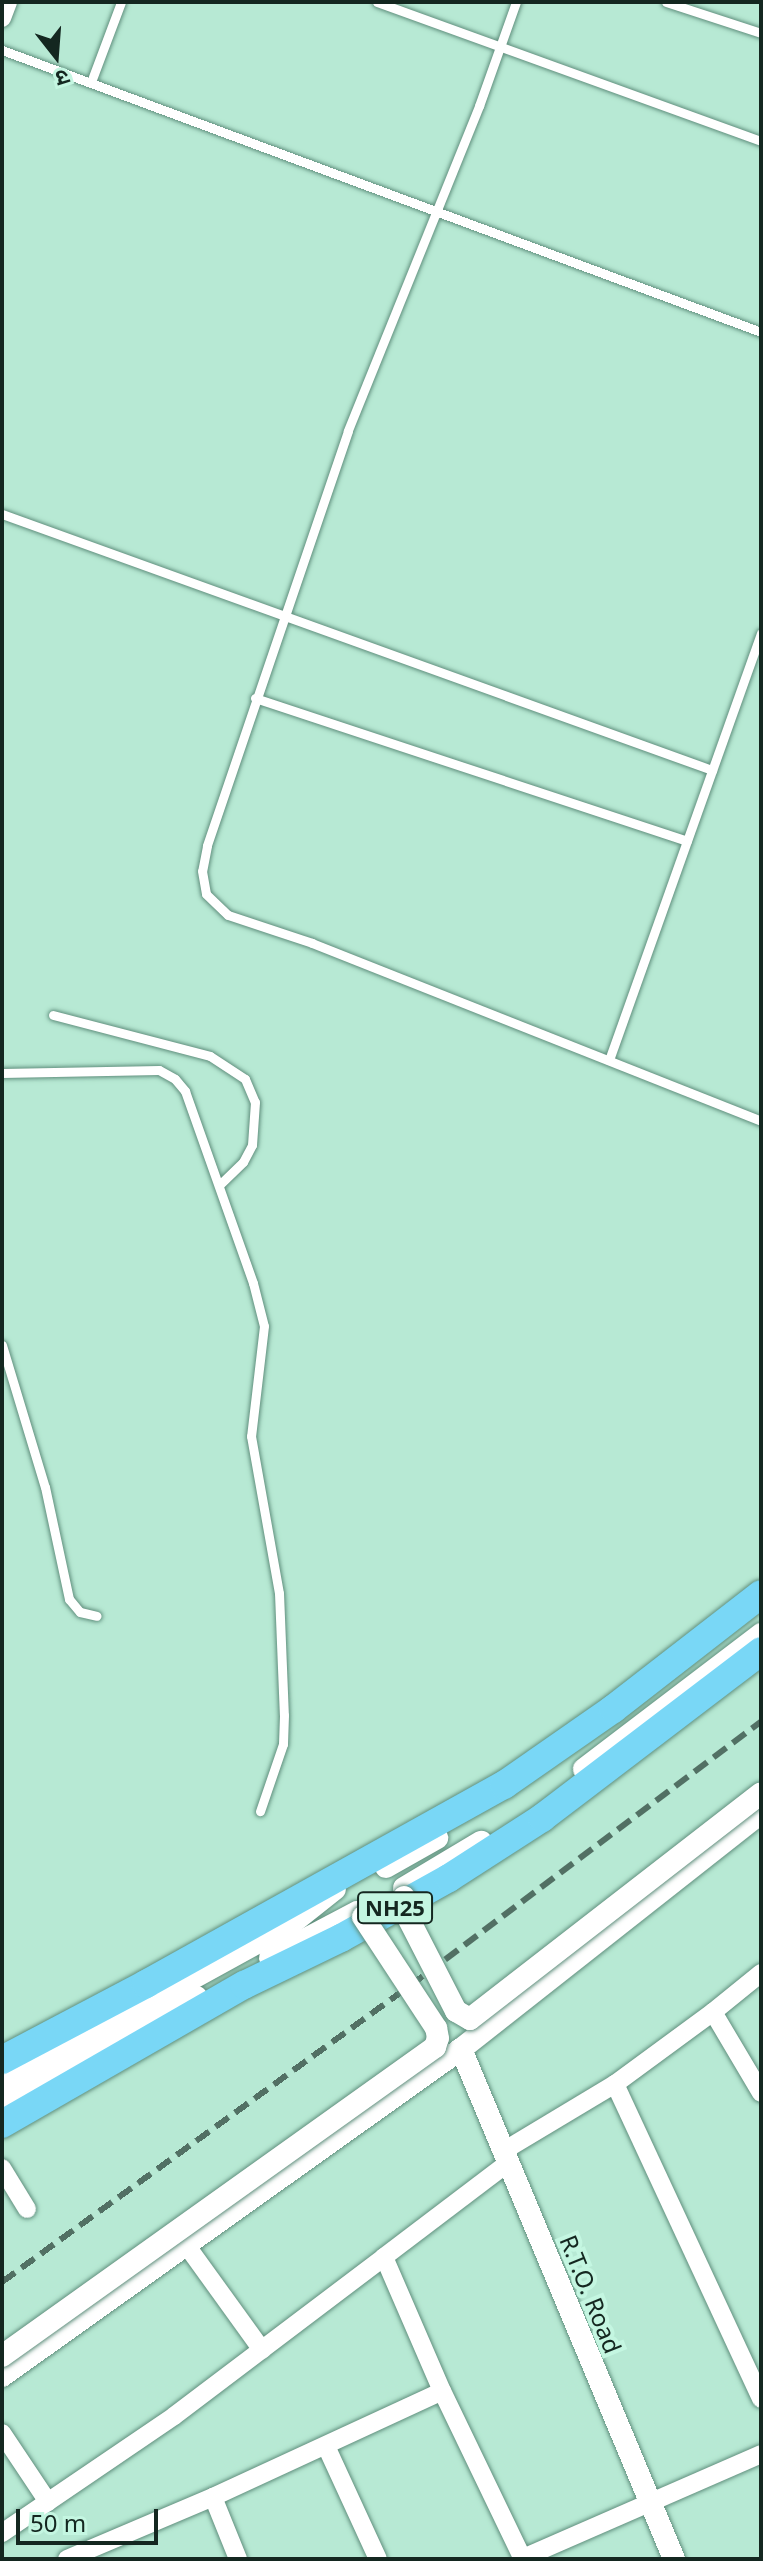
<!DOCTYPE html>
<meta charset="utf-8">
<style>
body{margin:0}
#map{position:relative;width:763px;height:2561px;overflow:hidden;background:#b7e9d4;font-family:"Noto Sans","Noto Sans Devanagari",sans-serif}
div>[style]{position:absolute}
.roads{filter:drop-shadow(0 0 2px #608f7d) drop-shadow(0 0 2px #608f7d)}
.service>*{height:9px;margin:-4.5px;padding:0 4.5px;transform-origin:4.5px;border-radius:4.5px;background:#fff}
.minor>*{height:18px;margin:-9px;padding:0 9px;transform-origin:9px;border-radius:9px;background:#fff}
.tertiary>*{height:22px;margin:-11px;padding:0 11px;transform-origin:11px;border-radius:11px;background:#fff}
.primary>*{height:28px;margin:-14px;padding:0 14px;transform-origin:14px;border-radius:14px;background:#79d7f6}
.rail>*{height:6px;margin-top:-3px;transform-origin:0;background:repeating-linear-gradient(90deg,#527064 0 16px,transparent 0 24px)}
.bridges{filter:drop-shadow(0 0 2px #608f7d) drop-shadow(0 0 2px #608f7d)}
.tertiary-bridge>*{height:22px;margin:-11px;padding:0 11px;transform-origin:11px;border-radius:11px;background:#fff}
span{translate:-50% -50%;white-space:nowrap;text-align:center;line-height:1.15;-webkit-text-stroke:8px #c4f6e1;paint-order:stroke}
.shield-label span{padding:2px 6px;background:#c4f6e1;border:2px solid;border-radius:6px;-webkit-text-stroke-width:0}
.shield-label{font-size:22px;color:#142720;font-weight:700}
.street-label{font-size:24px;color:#142720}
.frame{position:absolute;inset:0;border:4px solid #142720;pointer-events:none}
.north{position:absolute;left:16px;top:16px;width:80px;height:80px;-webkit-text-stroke:6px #c4f6e1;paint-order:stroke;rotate:163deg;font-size:22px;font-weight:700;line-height:32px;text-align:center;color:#142720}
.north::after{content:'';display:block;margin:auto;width:28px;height:36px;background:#142720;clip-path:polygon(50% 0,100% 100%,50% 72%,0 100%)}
.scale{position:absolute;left:16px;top:2509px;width:142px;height:36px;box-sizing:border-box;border:4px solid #142720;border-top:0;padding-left:10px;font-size:24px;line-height:28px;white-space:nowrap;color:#142720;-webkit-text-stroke:6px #c4f6e1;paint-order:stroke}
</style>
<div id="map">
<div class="roads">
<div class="service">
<div style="left:377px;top:2px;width:408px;rotate:19.9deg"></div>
<div style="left:516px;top:2px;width:110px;rotate:109.6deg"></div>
<div style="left:479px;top:106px;width:350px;rotate:112deg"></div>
<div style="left:348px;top:431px;width:438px;rotate:108.8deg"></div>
<div style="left:207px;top:846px;width:25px;rotate:101deg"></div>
<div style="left:202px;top:871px;width:23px;rotate:80deg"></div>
<div style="left:206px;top:894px;width:30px;rotate:44deg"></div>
<div style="left:228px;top:915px;width:89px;rotate:18.4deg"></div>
<div style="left:312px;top:943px;width:483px;rotate:21.6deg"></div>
<div style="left:666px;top:2px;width:100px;rotate:18.1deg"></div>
<div style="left:2px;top:50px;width:810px;rotate:20.38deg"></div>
<div style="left:91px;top:82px;width:85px;rotate:-69.4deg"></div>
<div style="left:2px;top:514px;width:755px;rotate:19.83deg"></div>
<div style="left:255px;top:698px;width:455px;rotate:18.3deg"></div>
<div style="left:53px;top:1015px;width:162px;rotate:14.6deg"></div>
<div style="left:210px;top:1056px;width:42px;rotate:33.3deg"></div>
<div style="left:245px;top:1079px;width:25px;rotate:67deg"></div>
<div style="left:255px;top:1102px;width:43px;rotate:94deg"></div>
<div style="left:252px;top:1145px;width:19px;rotate:118deg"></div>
<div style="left:243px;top:1162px;width:33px;rotate:136deg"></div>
<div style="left:609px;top:1060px;width:453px;rotate:-70.4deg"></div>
<div style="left:2px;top:1073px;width:157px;rotate:-1.1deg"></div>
<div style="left:159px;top:1070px;width:18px;rotate:29deg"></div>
<div style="left:175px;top:1079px;width:16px;rotate:50deg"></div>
<div style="left:185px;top:1091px;width:204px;rotate:70.5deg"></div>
<div style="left:253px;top:1283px;width:44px;rotate:75.7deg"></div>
<div style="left:264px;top:1326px;width:111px;rotate:96.7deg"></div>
<div style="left:251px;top:1436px;width:159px;rotate:79.9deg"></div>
<div style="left:279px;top:1593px;width:122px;rotate:87.7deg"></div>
<div style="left:284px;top:1715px;width:29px;rotate:92deg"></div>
<div style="left:283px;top:1744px;width:71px;rotate:108.9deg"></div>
<div style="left:2px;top:1345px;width:148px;rotate:73.2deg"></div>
<div style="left:45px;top:1487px;width:115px;rotate:77.9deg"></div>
<div style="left:69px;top:1599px;width:17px;rotate:50deg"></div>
<div style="left:80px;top:1612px;width:17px;rotate:13deg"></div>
</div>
<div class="minor">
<div style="left:2px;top:18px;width:17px;rotate:-69deg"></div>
<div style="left:713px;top:2012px;width:62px;rotate:-39.1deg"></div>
<div style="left:615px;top:2084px;width:122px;rotate:-36.3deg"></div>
<div style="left:713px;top:2012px;width:94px;rotate:59.3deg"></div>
<div style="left:505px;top:2150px;width:128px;rotate:-31deg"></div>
<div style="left:615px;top:2084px;width:347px;rotate:65.1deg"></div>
<div style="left:2px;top:2168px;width:48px;rotate:58.6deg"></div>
<div style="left:187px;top:2246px;width:128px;rotate:54.2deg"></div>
<div style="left:384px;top:2257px;width:157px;rotate:-37.2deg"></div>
<div style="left:2px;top:2433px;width:83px;rotate:56.3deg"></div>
<div style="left:326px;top:2446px;width:124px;rotate:65.3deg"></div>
<div style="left:213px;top:2497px;width:252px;rotate:-24.8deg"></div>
<div style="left:442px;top:2391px;width:187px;rotate:64.3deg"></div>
<div style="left:2px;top:2533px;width:208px;rotate:-34.2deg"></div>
<div style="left:174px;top:2416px;width:263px;rotate:-37.1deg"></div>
<div style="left:384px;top:2257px;width:146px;rotate:66.6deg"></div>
<div style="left:67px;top:2559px;width:159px;rotate:-23deg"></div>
<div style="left:213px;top:2497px;width:67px;rotate:68deg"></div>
<div style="left:521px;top:2559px;width:262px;rotate:-23.6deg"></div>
</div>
<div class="tertiary">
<div style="left:584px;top:1769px;width:223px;rotate:-37.3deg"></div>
<div style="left:386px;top:1867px;width:59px;rotate:-29.6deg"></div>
<div style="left:404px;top:1888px;width:90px;rotate:-30.9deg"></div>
<div style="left:270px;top:1958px;width:98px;rotate:-27.9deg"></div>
<div style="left:461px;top:2049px;width:553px;rotate:67.33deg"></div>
<div style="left:2px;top:2083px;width:330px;rotate:-28.8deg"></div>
<div style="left:291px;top:1924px;width:56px;rotate:-38.5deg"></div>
<div style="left:2px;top:2106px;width:223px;rotate:-29.2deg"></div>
<div style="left:2px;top:2376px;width:564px;rotate:-35.47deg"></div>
<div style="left:461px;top:2049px;width:382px;rotate:-38.2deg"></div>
</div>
<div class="primary">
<div style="left:2px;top:2060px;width:163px;rotate:-27.8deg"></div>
<div style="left:146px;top:1984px;width:410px;rotate:-29.1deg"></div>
<div style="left:504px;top:1785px;width:133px;rotate:-34.9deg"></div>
<div style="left:613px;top:1709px;width:187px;rotate:-37.8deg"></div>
<div style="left:2px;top:2124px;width:279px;rotate:-29.9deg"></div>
<div style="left:244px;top:1985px;width:108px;rotate:-25.9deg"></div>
<div style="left:341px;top:1938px;width:124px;rotate:-29.1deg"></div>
<div style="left:449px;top:1878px;width:111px;rotate:-32.8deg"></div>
<div style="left:542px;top:1818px;width:275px;rotate:-37.3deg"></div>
</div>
</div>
<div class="rail">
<div style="left:2px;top:2282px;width:524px;rotate:-36deg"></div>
<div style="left:426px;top:1974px;width:419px;rotate:-37deg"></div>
</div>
<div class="bridges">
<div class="tertiary-bridge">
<div style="left:404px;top:1897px;width:9px;rotate:103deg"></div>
<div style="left:402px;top:1906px;width:118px;rotate:62.8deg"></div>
<div style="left:456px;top:2011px;width:16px;rotate:30deg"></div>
<div style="left:470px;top:2019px;width:368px;rotate:-37.8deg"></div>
<div style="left:2px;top:2356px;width:532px;rotate:-35.51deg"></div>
<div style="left:435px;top:2047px;width:9px;rotate:-72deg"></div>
<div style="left:438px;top:2038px;width:10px;rotate:-101deg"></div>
<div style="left:436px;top:2028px;width:133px;rotate:-123.3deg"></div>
</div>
</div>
<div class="shield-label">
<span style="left:395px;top:1908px">NH25</span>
</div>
<div class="street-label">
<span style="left:591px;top:2294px;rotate:68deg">R.T.O. Road</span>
</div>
<div class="frame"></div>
<div class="north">उ</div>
<div class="scale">50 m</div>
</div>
